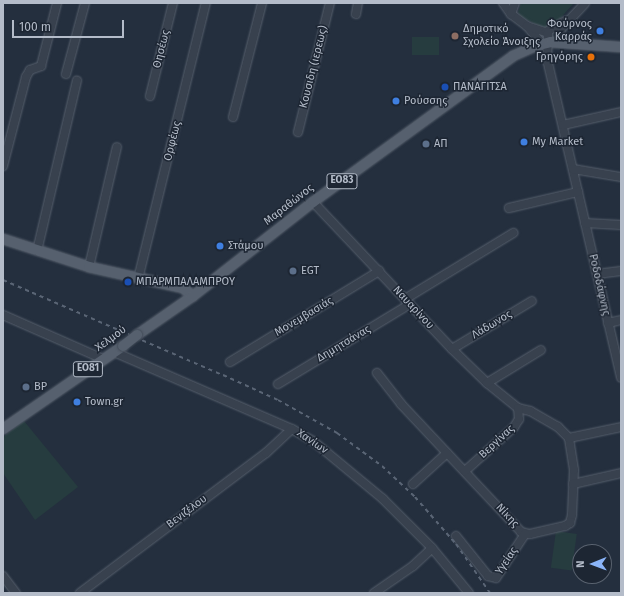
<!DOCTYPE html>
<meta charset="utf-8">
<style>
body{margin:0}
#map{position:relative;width:624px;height:596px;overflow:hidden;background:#242f3e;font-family:"Fira Sans",sans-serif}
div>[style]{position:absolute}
.green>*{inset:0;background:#263c3f;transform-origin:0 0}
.roads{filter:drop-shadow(0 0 1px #565f6c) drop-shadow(0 0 1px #565f6c)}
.minor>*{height:8px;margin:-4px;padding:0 4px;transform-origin:4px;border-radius:4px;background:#38414e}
.major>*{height:10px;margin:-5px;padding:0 5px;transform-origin:5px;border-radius:5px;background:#56606e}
.rail>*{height:2px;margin-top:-1px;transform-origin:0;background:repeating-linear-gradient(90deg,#5a6575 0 4px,transparent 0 8px)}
.bridges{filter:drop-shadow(0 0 1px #414a57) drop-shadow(0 0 1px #414a57)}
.major-bridge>*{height:10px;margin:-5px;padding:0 5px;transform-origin:5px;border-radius:5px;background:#56606e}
.dots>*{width:11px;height:11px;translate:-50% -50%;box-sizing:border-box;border:2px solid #1d2633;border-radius:50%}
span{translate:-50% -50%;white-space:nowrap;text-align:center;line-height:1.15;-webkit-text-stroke:3px #1d2633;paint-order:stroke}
.shield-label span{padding:1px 3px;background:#1d2633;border:1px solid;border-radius:3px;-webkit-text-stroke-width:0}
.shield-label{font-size:10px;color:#b4bcc9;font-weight:700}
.poi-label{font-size:11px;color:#b4bcc9}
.right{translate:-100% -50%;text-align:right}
.left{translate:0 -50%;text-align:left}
.street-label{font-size:11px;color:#b4bcc9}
.frame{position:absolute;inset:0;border:4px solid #b4bcc9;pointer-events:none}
.north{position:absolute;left:572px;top:544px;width:40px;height:40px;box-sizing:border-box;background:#1d2633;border:1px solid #59626f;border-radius:50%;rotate:269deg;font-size:11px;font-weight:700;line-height:16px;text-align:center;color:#b4bcc9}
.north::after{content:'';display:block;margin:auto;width:14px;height:18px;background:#8ab4f8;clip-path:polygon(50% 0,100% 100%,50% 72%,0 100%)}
.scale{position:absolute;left:12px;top:20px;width:112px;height:18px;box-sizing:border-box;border:2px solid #b4bcc9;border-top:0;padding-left:5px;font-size:12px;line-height:14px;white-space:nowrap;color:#b4bcc9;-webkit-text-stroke:3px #1d2633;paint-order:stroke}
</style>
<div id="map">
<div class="green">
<div style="clip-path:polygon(521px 3px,574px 3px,556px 23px,546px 29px,521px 17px,518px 13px)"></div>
<div style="left:439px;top:37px;width:18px;height:27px;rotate:90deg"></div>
<div style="clip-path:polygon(24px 421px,78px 487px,35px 520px,3px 473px,3px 437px)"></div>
<div style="left:556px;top:531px;width:21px;height:37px;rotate:8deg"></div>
</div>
<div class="roads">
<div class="minor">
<div style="left:503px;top:3px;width:14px;rotate:54deg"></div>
<div style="left:511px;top:14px;width:20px;rotate:37deg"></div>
<div style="left:527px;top:26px;width:23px;rotate:50deg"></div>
<div style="left:356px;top:14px;width:11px;rotate:-80deg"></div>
<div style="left:511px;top:14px;width:12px;rotate:-70deg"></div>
<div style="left:527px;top:26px;width:20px;rotate:18deg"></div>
<div style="left:546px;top:32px;width:22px;rotate:-30deg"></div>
<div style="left:548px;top:32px;width:27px;rotate:92deg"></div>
<div style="left:547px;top:59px;width:327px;rotate:76.9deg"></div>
<div style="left:559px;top:42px;width:13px;rotate:-81deg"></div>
<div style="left:561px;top:29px;width:35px;rotate:-47deg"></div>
<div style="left:66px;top:74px;width:73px;rotate:-75deg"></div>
<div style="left:150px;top:96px;width:96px;rotate:-76.1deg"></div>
<div style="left:233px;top:117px;width:118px;rotate:-75.7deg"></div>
<div style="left:563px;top:125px;width:59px;rotate:-12.6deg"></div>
<div style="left:298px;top:132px;width:133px;rotate:-76.1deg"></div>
<div style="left:3px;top:166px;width:92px;rotate:-75.5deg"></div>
<div style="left:26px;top:77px;width:8px;rotate:-60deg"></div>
<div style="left:30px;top:70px;width:12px;rotate:-20deg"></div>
<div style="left:41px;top:66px;width:65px;rotate:-75.7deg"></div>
<div style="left:573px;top:169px;width:49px;rotate:9.5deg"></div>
<div style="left:313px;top:202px;width:202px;rotate:46.6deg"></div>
<div style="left:452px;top:349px;width:49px;rotate:44.2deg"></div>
<div style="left:487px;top:383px;width:40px;rotate:39deg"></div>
<div style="left:509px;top:208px;width:71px;rotate:-13.1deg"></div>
<div style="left:585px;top:223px;width:36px;rotate:3deg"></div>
<div style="left:37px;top:251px;width:175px;rotate:-76.8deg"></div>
<div style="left:89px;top:267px;width:123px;rotate:-76.9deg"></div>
<div style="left:597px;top:274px;width:24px;rotate:-7deg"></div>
<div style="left:138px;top:279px;width:284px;rotate:-76.2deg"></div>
<div style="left:405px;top:299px;width:127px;rotate:-31.4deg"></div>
<div style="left:3px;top:315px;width:109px;rotate:23.7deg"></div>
<div style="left:608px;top:323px;width:13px;rotate:-13deg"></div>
<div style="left:452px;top:349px;width:93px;rotate:-31deg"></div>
<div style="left:114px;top:352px;width:194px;rotate:23.4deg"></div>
<div style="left:292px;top:429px;width:24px;rotate:30deg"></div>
<div style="left:313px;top:441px;width:91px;rotate:39.6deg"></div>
<div style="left:383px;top:499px;width:69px;rotate:45deg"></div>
<div style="left:432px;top:548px;width:58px;rotate:50.6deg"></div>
<div style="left:230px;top:362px;width:175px;rotate:-31.4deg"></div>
<div style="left:377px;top:373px;width:39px;rotate:52deg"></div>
<div style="left:401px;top:404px;width:175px;rotate:46.8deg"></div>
<div style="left:521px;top:532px;width:9px;rotate:13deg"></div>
<div style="left:530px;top:534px;width:36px;rotate:-13deg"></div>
<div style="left:565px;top:526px;width:6px;rotate:-31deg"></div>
<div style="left:570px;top:523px;width:8px;rotate:-76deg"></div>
<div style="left:572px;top:515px;width:45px;rotate:-87.5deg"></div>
<div style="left:574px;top:470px;width:32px;rotate:-99deg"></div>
<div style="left:569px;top:438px;width:16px;rotate:-135deg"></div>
<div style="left:558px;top:427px;width:32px;rotate:-150deg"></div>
<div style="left:530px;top:411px;width:12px;rotate:-166deg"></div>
<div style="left:487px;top:383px;width:63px;rotate:-31.4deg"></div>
<div style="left:278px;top:384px;width:154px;rotate:-31.2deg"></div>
<div style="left:569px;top:438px;width:53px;rotate:-11.9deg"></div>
<div style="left:465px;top:471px;width:66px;rotate:-41.9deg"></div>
<div style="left:514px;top:427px;width:9px;rotate:-58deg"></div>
<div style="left:519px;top:419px;width:11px;rotate:-95deg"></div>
<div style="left:413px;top:484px;width:46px;rotate:-42.4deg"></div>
<div style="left:573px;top:484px;width:49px;rotate:-12.9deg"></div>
<div style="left:456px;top:536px;width:51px;rotate:51.3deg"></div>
<div style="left:488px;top:576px;width:8px;rotate:14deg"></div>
<div style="left:496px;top:578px;width:53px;rotate:-56.6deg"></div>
<div style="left:3px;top:576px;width:21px;rotate:53deg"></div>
<div style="left:80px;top:593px;width:233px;rotate:-37deg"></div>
<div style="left:266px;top:453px;width:35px;rotate:-43deg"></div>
<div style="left:374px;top:593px;width:47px;rotate:-34.7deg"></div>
<div style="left:413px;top:566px;width:26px;rotate:-43deg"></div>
</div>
<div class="major">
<div style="left:3px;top:239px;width:90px;rotate:18deg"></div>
<div style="left:89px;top:267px;width:96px;rotate:12.6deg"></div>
<div style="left:183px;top:288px;width:13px;rotate:39deg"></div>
<div style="left:137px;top:335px;width:68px;rotate:-34.9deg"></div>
<div style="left:193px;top:296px;width:152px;rotate:-38.1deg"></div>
<div style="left:313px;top:202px;width:248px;rotate:-36.1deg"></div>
<div style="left:513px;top:56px;width:24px;rotate:-24deg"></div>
<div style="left:535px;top:46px;width:16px;rotate:-14deg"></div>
<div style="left:551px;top:42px;width:70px;rotate:4.1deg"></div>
<div style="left:3px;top:429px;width:146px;rotate:-34.7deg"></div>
</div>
</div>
<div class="rail">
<div style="left:3px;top:280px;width:240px;rotate:23.4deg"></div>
<div style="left:223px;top:375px;width:60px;rotate:24.4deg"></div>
<div style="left:278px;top:400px;width:68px;rotate:29.2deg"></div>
<div style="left:337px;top:433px;width:56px;rotate:36.3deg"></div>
<div style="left:382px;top:466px;width:45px;rotate:43.2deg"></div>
<div style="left:415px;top:497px;width:62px;rotate:48.9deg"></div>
<div style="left:456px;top:544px;width:60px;rotate:55.2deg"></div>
</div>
<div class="bridges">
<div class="major-bridge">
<div style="left:123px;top:346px;width:18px;rotate:-38deg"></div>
</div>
</div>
<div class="dots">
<div style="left:600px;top:31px;background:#3f7fe0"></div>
<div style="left:455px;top:36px;background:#8d6e63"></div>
<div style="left:591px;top:57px;background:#e8710a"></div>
<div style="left:445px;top:87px;background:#1a4fb4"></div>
<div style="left:396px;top:101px;background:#3f7fe0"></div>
<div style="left:524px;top:142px;background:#3f7fe0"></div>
<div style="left:426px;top:144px;background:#5c6f8a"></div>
<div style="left:220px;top:246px;background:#3f7fe0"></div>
<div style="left:293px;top:271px;background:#5c6f8a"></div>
<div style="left:128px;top:282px;background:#1a4fb4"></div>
<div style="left:26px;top:387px;background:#5c6f8a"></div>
<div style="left:77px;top:402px;background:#3f7fe0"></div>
</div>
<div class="shield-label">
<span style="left:342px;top:181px">ΕΟ83</span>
<span style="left:88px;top:369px">ΕΟ81</span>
</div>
<div class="poi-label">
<span class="right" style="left:592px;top:31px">Φούρνος<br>Καρράς</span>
<span class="left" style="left:463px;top:36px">Δημοτικό<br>Σχολείο Άνοιξης</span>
<span class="right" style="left:583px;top:57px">Γρηγόρης</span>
<span class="left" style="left:453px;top:87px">ΠΑΝΑΓΙΤΣΑ</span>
<span class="left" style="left:404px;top:101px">Ρούσσης</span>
<span class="left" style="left:532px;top:142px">My Market</span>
<span class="left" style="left:434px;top:144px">ΑΠ</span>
<span class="left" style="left:228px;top:246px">Στάμου</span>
<span class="left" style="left:301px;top:271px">EGT</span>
<span class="left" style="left:136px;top:282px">ΜΠΑΡΜΠΑΛΑΜΠΡΟΥ</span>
<span class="left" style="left:34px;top:387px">BP</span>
<span class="left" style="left:85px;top:402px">Town.gr</span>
</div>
<div class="street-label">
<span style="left:162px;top:49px;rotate:-76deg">Θησέως</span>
<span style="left:314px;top:67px;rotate:-76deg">Κουσιδη (ιερεως)</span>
<span style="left:173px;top:141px;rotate:-76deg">Ορφέως</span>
<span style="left:289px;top:205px;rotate:-38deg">Μαραθώνος</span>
<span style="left:599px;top:285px;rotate:77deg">Ροδοδάφνης</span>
<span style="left:413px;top:308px;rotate:47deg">Ναυαρίνου</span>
<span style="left:304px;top:317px;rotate:-31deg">Μονεμβασιάς</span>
<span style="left:492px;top:325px;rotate:-31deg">Λάδωνος</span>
<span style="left:111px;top:339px;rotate:-36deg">Χελμού</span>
<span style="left:344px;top:344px;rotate:-31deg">Δημητσάνας</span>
<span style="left:312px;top:442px;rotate:34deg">Χανίων</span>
<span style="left:497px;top:442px;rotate:-43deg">Βεργίνας</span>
<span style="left:187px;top:512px;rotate:-37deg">Βενιζέλου</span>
<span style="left:507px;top:516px;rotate:47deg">Νίκης</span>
<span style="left:507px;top:561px;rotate:-56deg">Υγείας</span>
</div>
<div class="frame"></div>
<div class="north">N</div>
<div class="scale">100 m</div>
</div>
